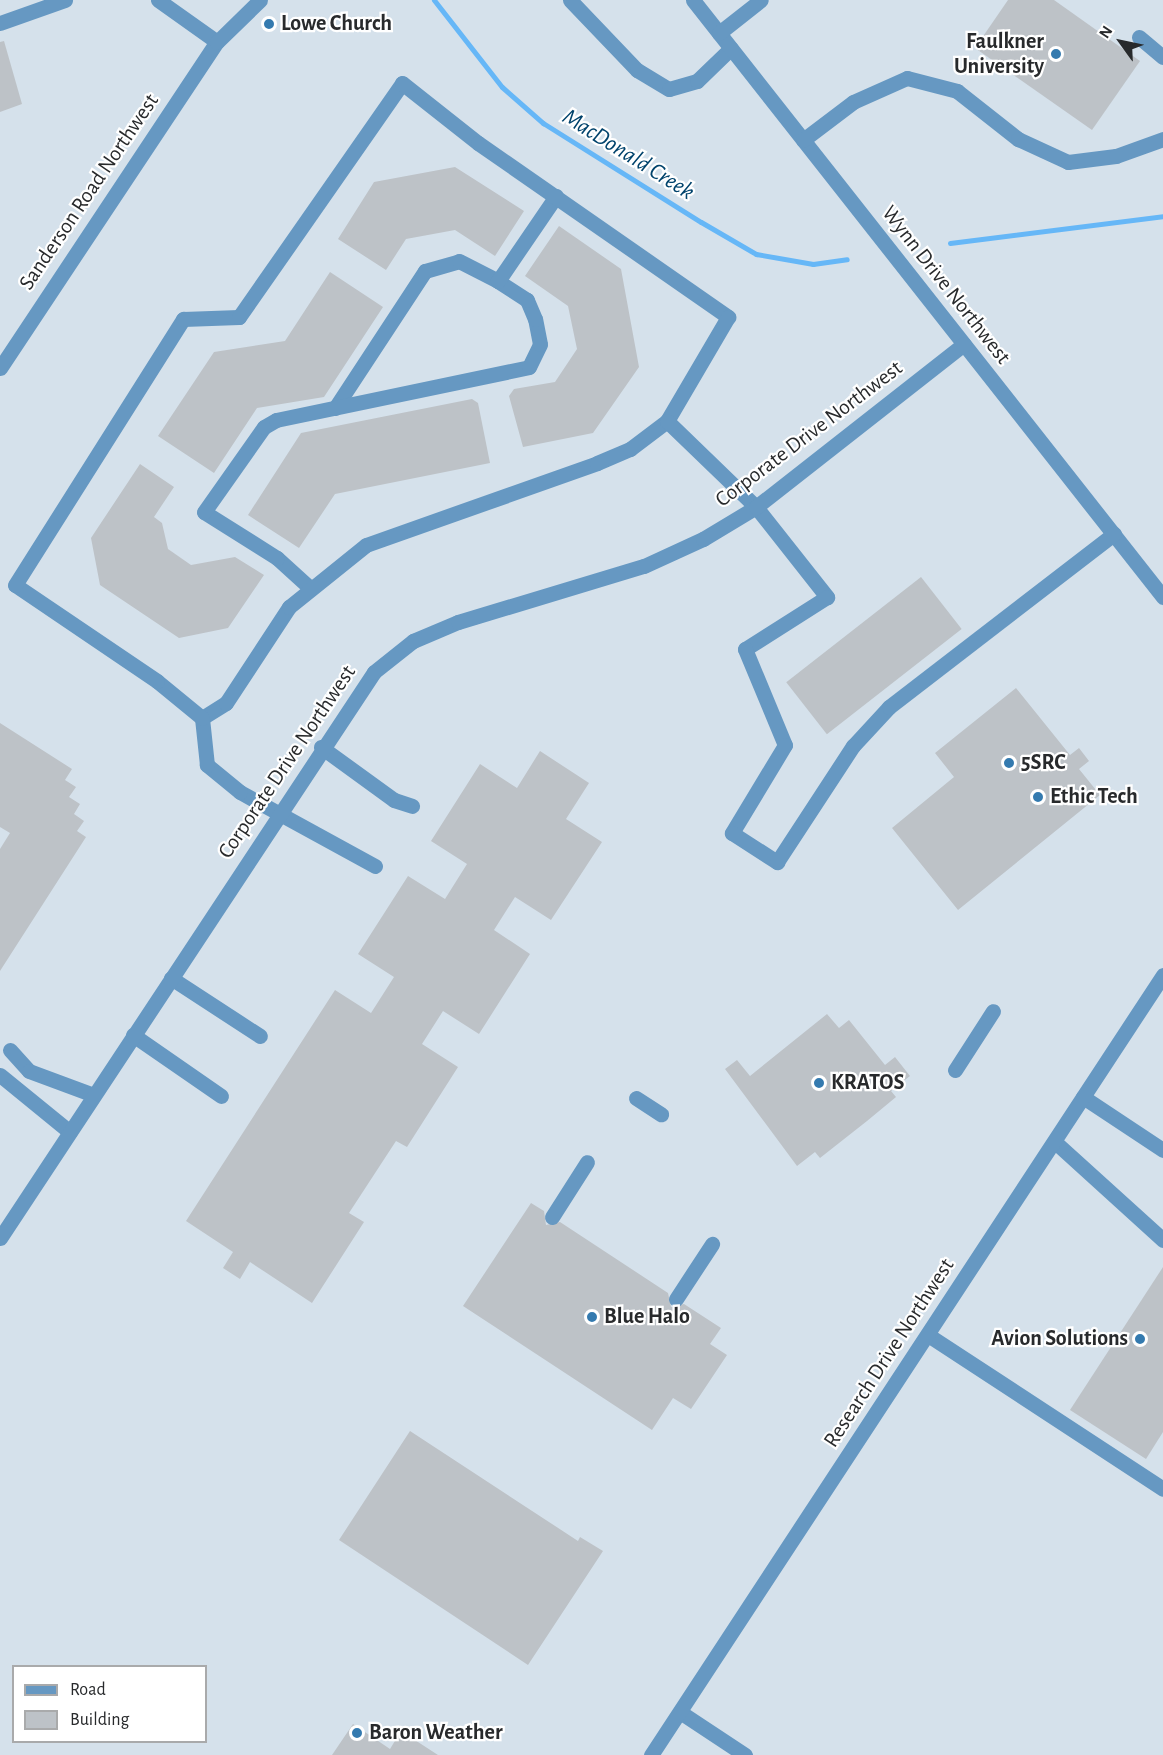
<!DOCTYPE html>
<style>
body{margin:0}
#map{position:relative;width:1163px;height:1755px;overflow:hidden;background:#e6ebf0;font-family:"Alegreya Sans",sans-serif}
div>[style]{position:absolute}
.built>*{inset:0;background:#d5e1eb}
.stream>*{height:5px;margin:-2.5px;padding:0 2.5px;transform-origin:2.5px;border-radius:2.5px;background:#66b7f7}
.building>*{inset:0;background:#bdc2c7;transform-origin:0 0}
.minor>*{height:15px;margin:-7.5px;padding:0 7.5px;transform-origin:7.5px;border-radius:7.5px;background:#6698c2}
.dots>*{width:16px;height:16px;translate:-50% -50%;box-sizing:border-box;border:3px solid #fff;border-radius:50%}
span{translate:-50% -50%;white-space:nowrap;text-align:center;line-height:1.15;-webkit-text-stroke:4.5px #fff;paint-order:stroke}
.poi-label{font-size:22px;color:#282a2c;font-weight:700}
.left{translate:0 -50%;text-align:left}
.right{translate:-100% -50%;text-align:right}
.street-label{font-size:22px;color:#282a2c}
.water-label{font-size:24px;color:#01436c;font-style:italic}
.legend{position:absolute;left:12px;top:1665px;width:195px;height:78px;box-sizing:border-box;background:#fff;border:2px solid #a9aaab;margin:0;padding:8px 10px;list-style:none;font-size:18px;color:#282a2c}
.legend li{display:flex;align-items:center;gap:12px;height:30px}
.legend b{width:30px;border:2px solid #a9aaab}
.north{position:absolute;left:1091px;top:12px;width:60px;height:60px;-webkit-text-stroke:4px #fff;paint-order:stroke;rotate:303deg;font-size:16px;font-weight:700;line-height:24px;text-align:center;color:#282a2c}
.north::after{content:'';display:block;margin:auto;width:21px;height:27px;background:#282a2c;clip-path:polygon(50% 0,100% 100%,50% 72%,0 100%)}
</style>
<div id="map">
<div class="built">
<div style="clip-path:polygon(evenodd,0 0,1163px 0,1163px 1755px,0 1755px,0 0,14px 1666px,206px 1666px,206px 1742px,14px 1742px,14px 1666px)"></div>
</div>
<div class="stream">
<div style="left:434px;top:0;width:110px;rotate:52deg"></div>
<div style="left:502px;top:87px;width:55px;rotate:41.3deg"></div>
<div style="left:543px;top:123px;width:186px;rotate:32.1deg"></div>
<div style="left:701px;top:222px;width:64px;rotate:30.2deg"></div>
<div style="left:756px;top:254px;width:58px;rotate:10deg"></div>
<div style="left:813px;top:264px;width:34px;rotate:-8deg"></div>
<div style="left:950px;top:243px;width:215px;rotate:-7.2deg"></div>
</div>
<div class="building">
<div style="clip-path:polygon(1008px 0,1054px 0,1140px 61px,1092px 130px,975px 48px)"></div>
<div style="clip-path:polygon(4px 41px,22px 104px,0 112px,0 42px)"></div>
<div style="clip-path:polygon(455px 167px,524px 211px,495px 256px,455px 230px,406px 239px,386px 270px,338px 239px,374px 182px)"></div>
<div style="clip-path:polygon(559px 226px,621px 269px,639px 367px,593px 433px,523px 447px,509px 396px,514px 389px,555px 382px,577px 349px,568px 306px,525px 276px)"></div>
<div style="clip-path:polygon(330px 272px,383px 307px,324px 397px,257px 408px,214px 473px,158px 436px,214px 352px,285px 341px)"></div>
<div style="clip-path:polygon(472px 399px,478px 403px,490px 463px,335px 494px,299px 548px,248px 515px,301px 433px)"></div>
<div style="clip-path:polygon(140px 464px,174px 487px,154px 517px,162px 523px,168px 549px,191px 565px,235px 557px,264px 575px,228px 628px,179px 638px,100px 585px,91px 538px)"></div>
<div style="left:921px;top:577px;width:66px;height:171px;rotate:52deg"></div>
<div style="clip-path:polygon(1016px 688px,1070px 755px,1079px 748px,1089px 761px,1079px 769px,1100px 795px,958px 910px,892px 828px,954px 777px,935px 753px)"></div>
<div style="clip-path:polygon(0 723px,72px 769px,65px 780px,76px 787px,69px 797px,80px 804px,74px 814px,84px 821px,77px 831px,86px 837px,0 971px,0 849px,10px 833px,0 827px)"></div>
<div style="clip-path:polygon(540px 751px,589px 783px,566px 819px,602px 842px,551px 920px,515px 897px,494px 930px,530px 954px,479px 1034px,443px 1011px,422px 1044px,458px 1067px,407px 1147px,396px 1141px,349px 1213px,364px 1222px,312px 1303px,250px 1262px,240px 1279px,223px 1268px,233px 1252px,186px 1221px,335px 990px,371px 1013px,394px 977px,358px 954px,408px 876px,445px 899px,467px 864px,431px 841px,480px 764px,517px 788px)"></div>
<div style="clip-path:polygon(827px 1014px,839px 1028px,849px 1020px,885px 1065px,895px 1057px,910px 1076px,891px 1091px,896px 1097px,867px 1121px,820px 1158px,815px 1152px,797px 1166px,725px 1069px,737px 1060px,750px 1076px)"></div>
<div style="clip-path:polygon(531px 1203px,544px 1211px,546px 1225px,560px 1222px,668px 1293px,671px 1307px,684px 1304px,721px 1328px,710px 1344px,727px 1355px,691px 1409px,673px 1398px,652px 1430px,463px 1306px)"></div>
<div style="clip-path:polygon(1163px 1267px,1163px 1432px,1146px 1459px,1070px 1410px)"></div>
<div style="clip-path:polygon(410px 1431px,578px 1541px,580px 1537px,603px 1551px,528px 1665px,339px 1540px)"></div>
<div style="clip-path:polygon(353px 1724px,390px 1749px,401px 1731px,438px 1755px,332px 1755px)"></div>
</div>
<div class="minor">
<div style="left:158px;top:0;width:72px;rotate:35.4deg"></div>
<div style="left:570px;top:0;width:97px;rotate:46.3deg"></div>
<div style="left:637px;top:70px;width:37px;rotate:31deg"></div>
<div style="left:669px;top:89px;width:29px;rotate:-16deg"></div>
<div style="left:697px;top:81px;width:47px;rotate:-44.1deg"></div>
<div style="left:693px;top:0;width:760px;rotate:51.79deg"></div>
<div style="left:0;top:23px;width:69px;rotate:-19.5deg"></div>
<div style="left:719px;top:33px;width:53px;rotate:-38.2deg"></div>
<div style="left:1139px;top:37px;width:31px;rotate:40deg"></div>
<div style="left:803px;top:140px;width:63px;rotate:-37.2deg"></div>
<div style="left:853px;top:102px;width:59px;rotate:-24deg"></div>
<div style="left:907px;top:78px;width:52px;rotate:14.6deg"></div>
<div style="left:957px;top:91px;width:78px;rotate:38.2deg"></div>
<div style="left:1018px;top:139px;width:55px;rotate:24.7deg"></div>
<div style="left:1068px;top:162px;width:48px;rotate:-7.1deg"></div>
<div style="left:1116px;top:156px;width:50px;rotate:-19.9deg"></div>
<div style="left:0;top:368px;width:392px;rotate:-56.4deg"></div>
<div style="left:217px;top:42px;width:60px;rotate:-44.3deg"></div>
<div style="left:335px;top:408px;width:164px;rotate:-56.7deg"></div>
<div style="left:425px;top:271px;width:35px;rotate:-16deg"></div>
<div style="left:459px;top:261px;width:44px;rotate:27.1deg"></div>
<div style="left:310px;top:588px;width:45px;rotate:-137.7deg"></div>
<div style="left:277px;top:558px;width:86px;rotate:-147.8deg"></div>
<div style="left:204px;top:512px;width:104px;rotate:-54.8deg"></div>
<div style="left:264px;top:427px;width:14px;rotate:-30deg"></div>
<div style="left:276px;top:420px;width:258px;rotate:-11.8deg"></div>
<div style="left:529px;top:367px;width:25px;rotate:-64deg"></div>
<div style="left:540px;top:344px;width:25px;rotate:-101deg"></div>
<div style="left:535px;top:319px;width:21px;rotate:-113deg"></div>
<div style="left:527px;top:300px;width:35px;rotate:-147deg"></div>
<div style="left:498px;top:281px;width:103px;rotate:-55.7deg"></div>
<div style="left:202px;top:718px;width:28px;rotate:-32deg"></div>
<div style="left:226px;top:703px;width:115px;rotate:-56.7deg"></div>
<div style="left:289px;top:607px;width:99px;rotate:-38.8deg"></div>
<div style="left:366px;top:545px;width:245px;rotate:-19.5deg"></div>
<div style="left:597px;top:463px;width:36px;rotate:-23deg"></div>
<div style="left:630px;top:449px;width:46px;rotate:-37.1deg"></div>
<div style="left:321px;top:747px;width:90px;rotate:36deg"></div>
<div style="left:394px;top:800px;width:19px;rotate:18deg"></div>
<div style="left:375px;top:866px;width:154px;rotate:-151.3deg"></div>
<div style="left:240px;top:792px;width:43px;rotate:-140.7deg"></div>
<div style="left:207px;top:765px;width:47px;rotate:-96.1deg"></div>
<div style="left:202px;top:718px;width:58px;rotate:-140.6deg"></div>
<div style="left:157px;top:681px;width:171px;rotate:-145.9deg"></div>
<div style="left:15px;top:585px;width:315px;rotate:-57.7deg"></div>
<div style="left:183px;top:319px;width:56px;rotate:-2deg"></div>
<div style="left:239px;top:317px;width:285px;rotate:-55.1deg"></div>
<div style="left:402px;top:83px;width:97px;rotate:38.3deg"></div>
<div style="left:478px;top:143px;width:305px;rotate:34.8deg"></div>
<div style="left:728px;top:317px;width:121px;rotate:120.4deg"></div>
<div style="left:667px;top:421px;width:124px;rotate:44deg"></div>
<div style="left:756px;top:507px;width:115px;rotate:51.7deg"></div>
<div style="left:827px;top:597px;width:97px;rotate:147.6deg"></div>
<div style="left:745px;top:649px;width:104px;rotate:67.4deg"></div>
<div style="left:785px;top:745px;width:103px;rotate:121.1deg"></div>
<div style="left:732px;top:833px;width:54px;rotate:32.8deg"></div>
<div style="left:777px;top:862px;width:139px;rotate:-56.8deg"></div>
<div style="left:853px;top:746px;width:53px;rotate:-47.3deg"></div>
<div style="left:889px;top:707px;width:284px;rotate:-37.6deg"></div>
<div style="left:171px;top:978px;width:106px;rotate:33.1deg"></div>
<div style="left:133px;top:1035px;width:107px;rotate:34.7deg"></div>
<div style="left:10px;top:1050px;width:28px;rotate:48deg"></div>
<div style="left:29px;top:1071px;width:69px;rotate:20.3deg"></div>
<div style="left:955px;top:1070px;width:70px;rotate:-57.2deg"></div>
<div style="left:0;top:1075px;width:90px;rotate:39.2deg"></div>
<div style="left:1083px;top:1097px;width:96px;rotate:33.5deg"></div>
<div style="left:636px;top:1098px;width:30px;rotate:33deg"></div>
<div style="left:1055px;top:1142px;width:146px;rotate:42.2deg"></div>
<div style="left:552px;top:1217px;width:65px;rotate:-57.5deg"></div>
<div style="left:0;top:1238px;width:678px;rotate:-56.54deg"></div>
<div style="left:374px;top:672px;width:50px;rotate:-38.5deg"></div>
<div style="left:413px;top:641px;width:49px;rotate:-22.9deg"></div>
<div style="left:458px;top:622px;width:194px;rotate:-16.8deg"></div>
<div style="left:644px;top:566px;width:65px;rotate:-24.6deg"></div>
<div style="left:703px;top:539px;width:62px;rotate:-31.1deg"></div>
<div style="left:756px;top:507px;width:264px;rotate:-38.1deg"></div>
<div style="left:676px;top:1299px;width:66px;rotate:-56.8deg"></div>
<div style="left:928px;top:1335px;width:281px;rotate:33.2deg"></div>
<div style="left:680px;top:1712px;width:78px;rotate:33.5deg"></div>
<div style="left:651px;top:1755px;width:933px;rotate:-56.72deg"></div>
</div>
<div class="dots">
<div style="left:269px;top:24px;background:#347aaf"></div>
<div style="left:1056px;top:54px;background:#347aaf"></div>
<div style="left:1009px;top:763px;background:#347aaf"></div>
<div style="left:1038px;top:797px;background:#347aaf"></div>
<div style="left:819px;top:1083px;background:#347aaf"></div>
<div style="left:592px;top:1317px;background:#347aaf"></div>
<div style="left:1140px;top:1339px;background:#347aaf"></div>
<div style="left:357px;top:1733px;background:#347aaf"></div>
</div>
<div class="poi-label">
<span class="left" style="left:281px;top:24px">Lowe Church</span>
<span class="right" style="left:1044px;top:54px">Faulkner<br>University</span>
<span class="left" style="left:1021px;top:763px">5SRC</span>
<span class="left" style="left:1050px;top:797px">Ethic Tech</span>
<span class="left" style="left:831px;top:1083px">KRATOS</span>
<span class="left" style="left:604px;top:1317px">Blue Halo</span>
<span class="right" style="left:1128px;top:1339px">Avion Solutions</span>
<span class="left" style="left:369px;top:1733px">Baron Weather</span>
</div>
<div class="street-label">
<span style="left:89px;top:192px;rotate:-56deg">Sanderson Road Northwest</span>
<span style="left:946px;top:285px;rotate:52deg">Wynn Drive Northwest</span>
<span style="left:809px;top:434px;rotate:-37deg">Corporate Drive Northwest</span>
<span style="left:287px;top:762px;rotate:-56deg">Corporate Drive Northwest</span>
<span style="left:889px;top:1353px;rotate:-57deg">Research Drive Northwest</span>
</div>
<div class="water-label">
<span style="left:628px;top:155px;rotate:32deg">MacDonald Creek</span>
</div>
<ul class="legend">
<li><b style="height:8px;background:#6698c2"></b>Road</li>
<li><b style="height:16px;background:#bdc2c7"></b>Building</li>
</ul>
<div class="north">N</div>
</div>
